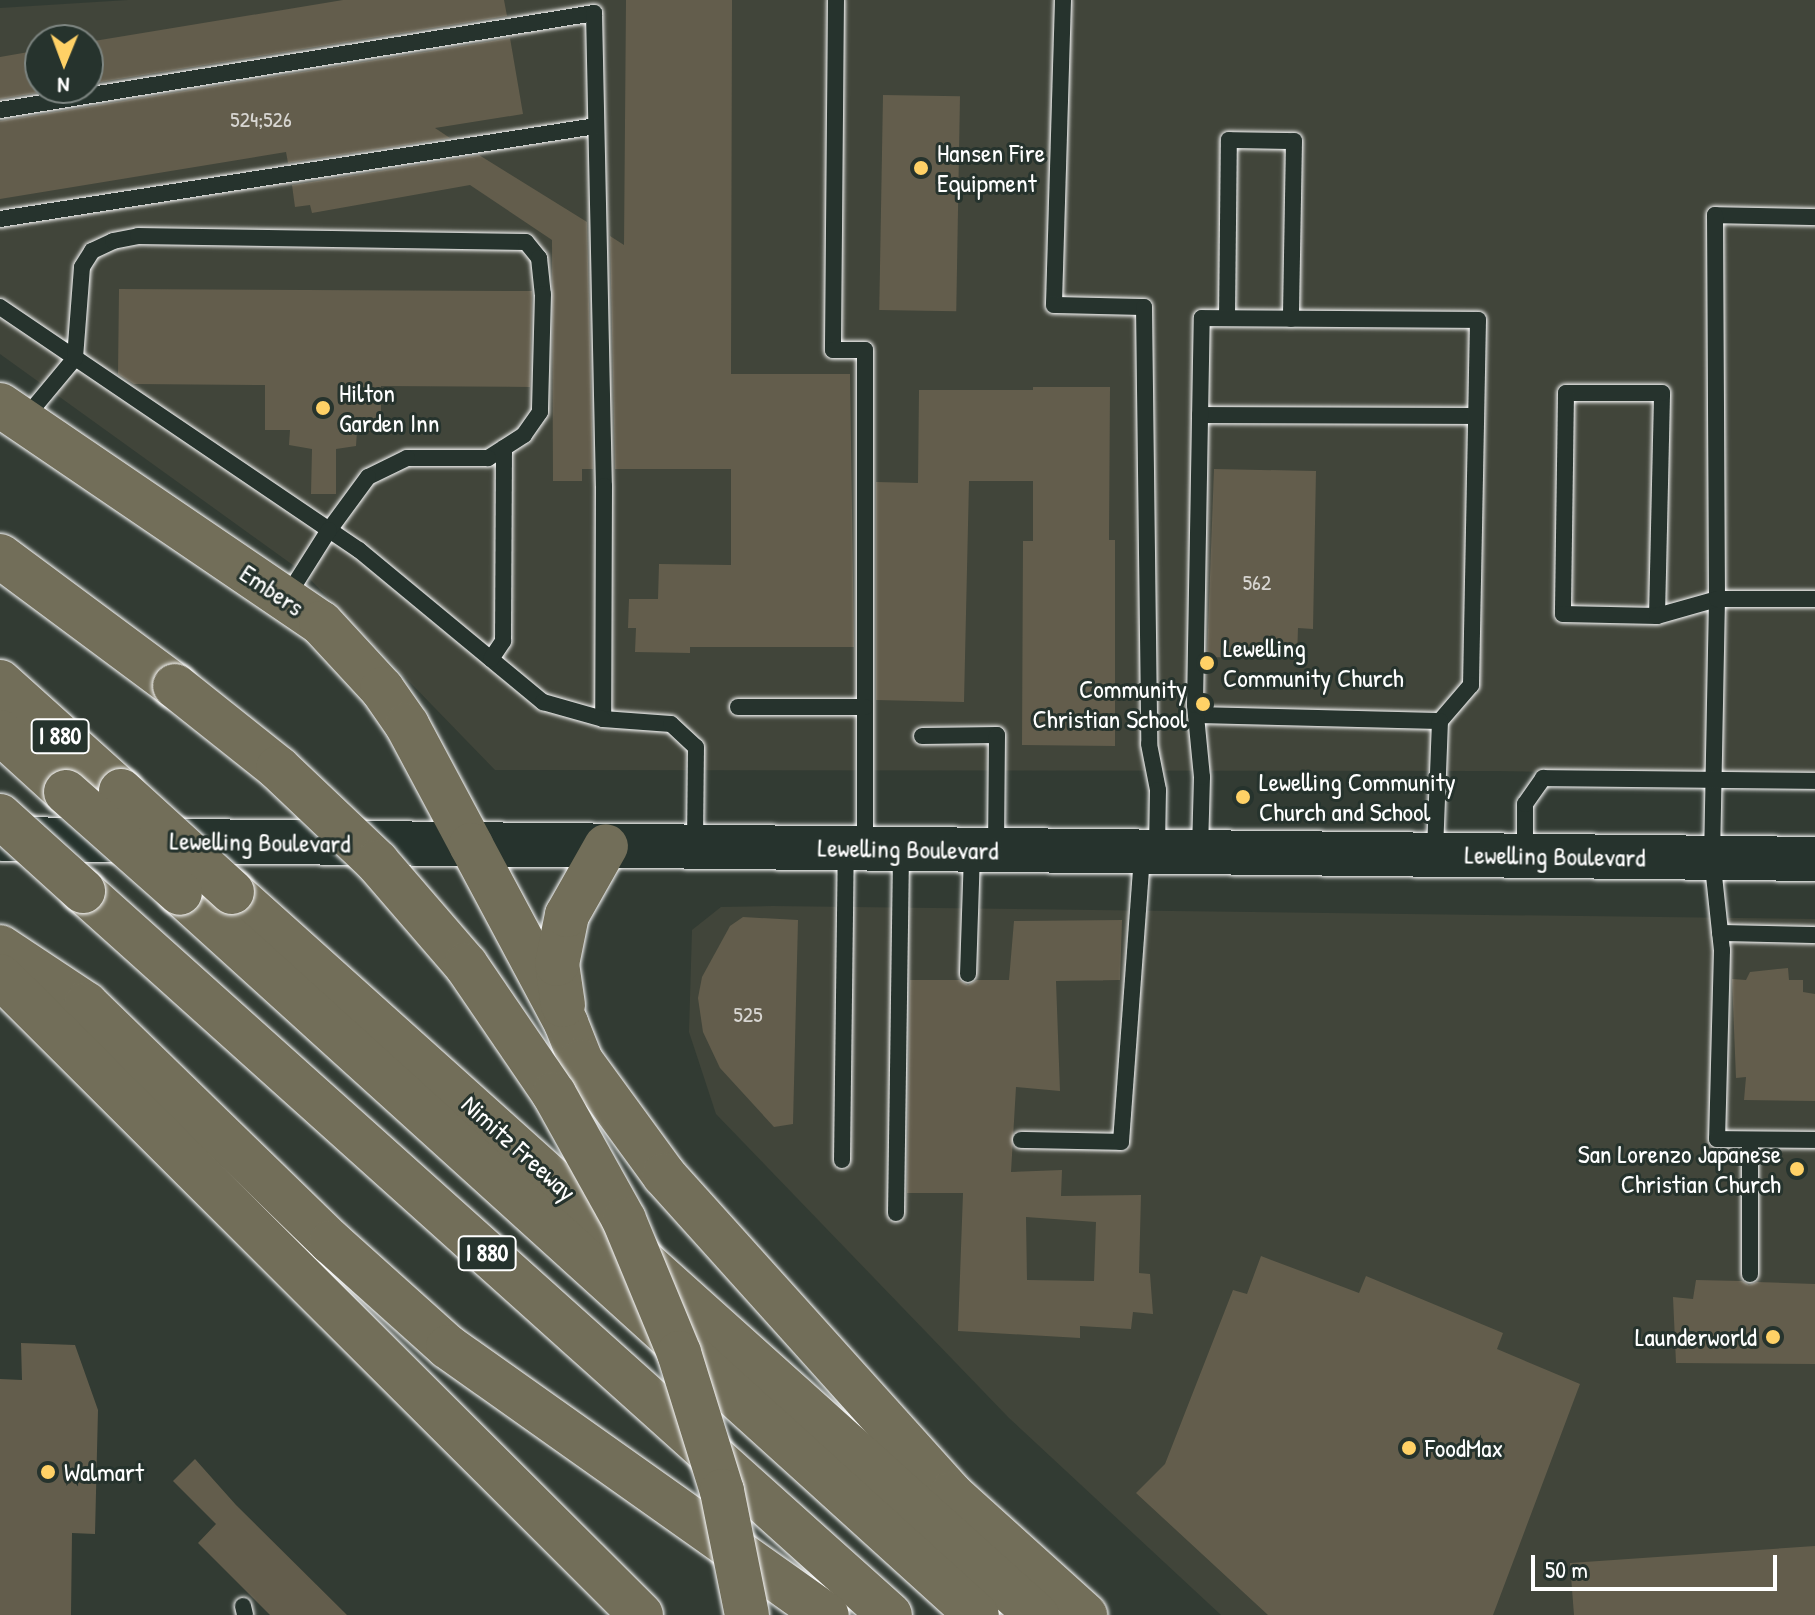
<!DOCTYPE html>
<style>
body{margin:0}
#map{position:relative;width:1815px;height:1615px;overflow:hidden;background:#323b33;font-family:"Patrick Hand",sans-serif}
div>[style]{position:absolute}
.built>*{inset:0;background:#41453a}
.building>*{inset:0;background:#635d4c;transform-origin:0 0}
.roads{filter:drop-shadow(0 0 2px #fff) drop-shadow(0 0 2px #fff)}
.lane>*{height:16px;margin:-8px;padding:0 8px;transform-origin:8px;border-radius:8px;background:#26332d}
.secondary>*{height:44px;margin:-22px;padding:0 22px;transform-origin:22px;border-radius:22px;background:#26332d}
.primary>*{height:44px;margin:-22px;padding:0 22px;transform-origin:22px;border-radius:22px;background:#726e59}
.highway>*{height:44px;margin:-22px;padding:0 22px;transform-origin:22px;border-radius:22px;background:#726e59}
.bridges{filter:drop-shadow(0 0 2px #fff) drop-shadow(0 0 2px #fff)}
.highway-bridge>*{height:44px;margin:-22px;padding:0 22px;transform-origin:22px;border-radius:22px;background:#726e59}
.dots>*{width:22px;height:22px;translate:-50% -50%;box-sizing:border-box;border:4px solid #26332d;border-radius:50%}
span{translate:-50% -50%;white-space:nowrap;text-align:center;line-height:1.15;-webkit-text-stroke:6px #26332d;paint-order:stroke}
.number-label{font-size:22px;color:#d8d6d2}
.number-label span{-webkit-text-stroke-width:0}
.shield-label span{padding:2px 6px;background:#26332d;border:2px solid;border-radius:6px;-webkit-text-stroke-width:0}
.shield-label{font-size:24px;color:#fff;font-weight:700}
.poi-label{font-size:26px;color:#fff}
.left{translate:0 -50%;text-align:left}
.right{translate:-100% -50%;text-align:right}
.street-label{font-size:26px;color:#fff}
.north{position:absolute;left:24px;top:24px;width:80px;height:80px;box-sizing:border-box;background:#26332d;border:2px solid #7d8581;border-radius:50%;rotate:181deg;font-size:22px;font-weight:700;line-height:32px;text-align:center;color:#fff}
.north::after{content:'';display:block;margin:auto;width:28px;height:36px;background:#ffd166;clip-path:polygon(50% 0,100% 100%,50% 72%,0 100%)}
.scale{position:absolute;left:1531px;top:1555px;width:246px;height:36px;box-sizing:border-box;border:4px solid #fff;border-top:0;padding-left:10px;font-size:24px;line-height:28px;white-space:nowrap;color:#fff;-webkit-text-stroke:6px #26332d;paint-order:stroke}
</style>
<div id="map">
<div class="built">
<div style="clip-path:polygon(evenodd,128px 0,1815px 0,1815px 776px,1497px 771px,495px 770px,304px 573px,0 354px,0 8px,128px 0,40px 40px,88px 40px,88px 88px,40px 88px,40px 40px)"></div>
<div style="clip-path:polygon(772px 906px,1815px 919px,1815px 1615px,1221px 1615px,1009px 1418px,716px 1114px,689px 1032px,692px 930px,721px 907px)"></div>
</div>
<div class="building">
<div style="clip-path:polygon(343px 0,504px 0,507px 16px,88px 84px,88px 42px)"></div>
<div style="clip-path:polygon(626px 0,732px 0,731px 374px,850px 374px,854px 647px,690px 647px,690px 653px,635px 652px,636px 628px,628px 628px,629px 599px,658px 599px,659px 564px,731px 565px,731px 469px,615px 469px,610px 236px,624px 245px)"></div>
<div style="clip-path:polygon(510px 38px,523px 114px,435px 128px,450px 138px,288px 163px,286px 152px,0 199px,0 121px)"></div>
<div style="clip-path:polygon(40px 50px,40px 88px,66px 88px,0 99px,0 57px)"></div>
<div style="left:883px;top:95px;width:77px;height:215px;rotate:1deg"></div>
<div style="clip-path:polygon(479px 155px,587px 222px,593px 469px,582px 469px,582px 481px,553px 481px,552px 240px,470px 185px,312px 213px,310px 205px,295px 207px,292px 185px)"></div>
<div style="clip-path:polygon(119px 289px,532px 291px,530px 387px,381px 386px,381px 431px,357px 431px,356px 446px,336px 449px,336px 494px,311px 494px,312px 449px,289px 445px,290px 430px,265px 430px,265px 385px,134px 384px,118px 374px)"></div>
<div style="clip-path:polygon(1033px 387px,1110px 387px,1109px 540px,1115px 540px,1115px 746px,1022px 745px,1023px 541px,1033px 541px,1033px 481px,969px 481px,964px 702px,876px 700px,876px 482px,918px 483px,919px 390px,1033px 390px)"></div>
<div style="clip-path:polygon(1214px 469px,1316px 471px,1313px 629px,1298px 628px,1297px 659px,1207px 657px)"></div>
<div style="clip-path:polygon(743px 917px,798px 920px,793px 1124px,774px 1127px,720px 1068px,703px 1032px,698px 998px,702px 977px,730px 926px)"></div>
<div style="clip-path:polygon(evenodd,1122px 920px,1120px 980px,1056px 981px,1060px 1091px,1016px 1087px,1011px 1172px,1062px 1170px,1061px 1196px,1141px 1195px,1139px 1273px,1150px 1274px,1153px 1314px,1133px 1312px,1131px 1329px,1080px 1326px,1080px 1338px,958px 1331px,963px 1193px,907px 1193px,910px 980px,959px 980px,968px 985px,977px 980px,1009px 980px,1014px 921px,1122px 920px,1026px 1217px,1096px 1222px,1094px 1281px,1027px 1280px,1026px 1217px)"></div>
<div style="clip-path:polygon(1788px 968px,1789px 980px,1803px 980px,1803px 992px,1815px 994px,1815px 1101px,1744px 1100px,1746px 1077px,1736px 1078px,1732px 979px,1746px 980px,1750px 972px)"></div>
<div style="clip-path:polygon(1261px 1256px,1359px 1293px,1366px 1276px,1503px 1333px,1497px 1349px,1580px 1384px,1493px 1615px,1268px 1615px,1136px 1493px,1165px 1464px,1233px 1290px,1247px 1294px)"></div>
<div style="clip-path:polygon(1696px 1280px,1742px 1281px,1749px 1285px,1757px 1282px,1815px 1284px,1815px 1364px,1676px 1363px,1673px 1297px,1693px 1299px)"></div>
<div style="clip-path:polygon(21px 1343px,75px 1345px,98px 1410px,95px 1534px,72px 1533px,71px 1615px,0 1615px,0 1379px,22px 1380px)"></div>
<div style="clip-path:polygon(195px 1459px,236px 1505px,347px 1615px,270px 1615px,198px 1543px,216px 1524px,173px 1481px)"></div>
<div style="clip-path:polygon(1815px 1546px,1815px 1615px,1574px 1615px,1570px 1563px)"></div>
</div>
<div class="roads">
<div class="lane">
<div style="left:836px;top:0;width:350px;rotate:90.5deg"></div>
<div style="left:833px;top:350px;width:32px"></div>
<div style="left:865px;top:350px;width:497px;rotate:90deg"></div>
<div style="left:1063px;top:0;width:305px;rotate:91.7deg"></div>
<div style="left:1054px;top:305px;width:90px;rotate:1.3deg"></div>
<div style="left:1144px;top:307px;width:437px;rotate:89.3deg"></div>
<div style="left:1149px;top:744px;width:47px;rotate:78.9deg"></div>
<div style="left:1158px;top:790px;width:60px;rotate:91deg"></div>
<div style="left:0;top:110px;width:602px;rotate:-9.27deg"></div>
<div style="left:594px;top:13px;width:473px;rotate:88.8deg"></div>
<div style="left:604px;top:486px;width:233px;rotate:90.2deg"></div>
<div style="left:603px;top:719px;width:68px;rotate:4.2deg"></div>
<div style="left:671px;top:724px;width:34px;rotate:43deg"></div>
<div style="left:696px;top:747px;width:98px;rotate:90.6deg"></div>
<div style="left:1815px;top:217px;width:100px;rotate:-178.9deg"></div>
<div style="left:1715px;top:215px;width:384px;rotate:89.7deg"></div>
<div style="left:1717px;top:599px;width:258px;rotate:91.1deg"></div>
<div style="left:1712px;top:857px;width:94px;rotate:83.9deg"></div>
<div style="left:1722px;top:950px;width:189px;rotate:91.5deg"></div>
<div style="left:1717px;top:1139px;width:98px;rotate:0.6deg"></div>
<div style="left:0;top:219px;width:603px;rotate:-8.87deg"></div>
<div style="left:0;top:307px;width:434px;rotate:34.1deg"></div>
<div style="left:359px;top:550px;width:239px;rotate:39.6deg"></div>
<div style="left:543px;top:702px;width:62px;rotate:15.8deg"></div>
<div style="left:1227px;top:318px;width:178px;rotate:-89.4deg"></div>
<div style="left:1229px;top:140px;width:65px;rotate:0.9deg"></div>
<div style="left:1294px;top:141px;width:178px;rotate:91deg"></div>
<div style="left:1200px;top:415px;width:276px;rotate:0.2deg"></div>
<div style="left:25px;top:418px;width:78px;rotate:-50.2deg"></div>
<div style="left:75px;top:358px;width:91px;rotate:-85.6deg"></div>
<div style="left:82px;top:267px;width:19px;rotate:-58deg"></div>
<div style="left:92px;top:251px;width:23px;rotate:-25deg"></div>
<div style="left:113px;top:241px;width:25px;rotate:-11deg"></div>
<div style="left:138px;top:236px;width:388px;rotate:0.9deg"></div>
<div style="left:526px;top:242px;width:21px;rotate:51deg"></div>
<div style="left:539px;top:258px;width:36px;rotate:84deg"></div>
<div style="left:543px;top:294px;width:118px;rotate:91.5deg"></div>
<div style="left:540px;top:412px;width:28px;rotate:125deg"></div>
<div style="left:524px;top:435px;width:43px;rotate:147.4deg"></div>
<div style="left:488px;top:458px;width:81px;rotate:180deg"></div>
<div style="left:407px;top:458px;width:43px;rotate:154deg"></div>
<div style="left:368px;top:477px;width:66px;rotate:126.3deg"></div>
<div style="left:329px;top:530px;width:80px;rotate:122.3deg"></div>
<div style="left:1657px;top:616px;width:223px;rotate:-88.7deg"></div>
<div style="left:1662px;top:393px;width:96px;rotate:180deg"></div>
<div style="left:1566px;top:393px;width:221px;rotate:90.8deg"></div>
<div style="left:1563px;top:614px;width:94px;rotate:1.2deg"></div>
<div style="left:1657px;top:616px;width:62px;rotate:-15.8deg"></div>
<div style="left:1717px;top:599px;width:98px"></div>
<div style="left:491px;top:659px;width:22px;rotate:-56deg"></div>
<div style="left:503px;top:641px;width:193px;rotate:-89.7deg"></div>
<div style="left:738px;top:707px;width:127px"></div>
<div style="left:1196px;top:715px;width:244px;rotate:1.4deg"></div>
<div style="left:922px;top:736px;width:75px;rotate:-0.8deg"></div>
<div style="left:997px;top:735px;width:113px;rotate:90.5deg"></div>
<div style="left:1200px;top:849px;width:72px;rotate:-88.4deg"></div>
<div style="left:1202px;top:777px;width:72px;rotate:-95.6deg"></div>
<div style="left:1195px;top:705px;width:387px;rotate:-89deg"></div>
<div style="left:1202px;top:318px;width:276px;rotate:0.4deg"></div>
<div style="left:1478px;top:320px;width:365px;rotate:91.1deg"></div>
<div style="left:1471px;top:685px;width:48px;rotate:130.7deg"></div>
<div style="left:1440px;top:721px;width:132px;rotate:92.2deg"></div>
<div style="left:1525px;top:854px;width:50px;rotate:-90deg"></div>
<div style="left:1525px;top:804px;width:32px;rotate:-55deg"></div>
<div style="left:1543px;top:778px;width:272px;rotate:0.6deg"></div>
<div style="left:1720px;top:933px;width:95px;rotate:1.2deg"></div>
<div style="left:968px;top:974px;width:123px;rotate:-88.1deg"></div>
<div style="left:1021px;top:1140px;width:100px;rotate:1.1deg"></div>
<div style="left:1121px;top:1142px;width:290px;rotate:-85.8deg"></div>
<div style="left:842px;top:1160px;width:310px;rotate:-89.3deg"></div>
<div style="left:896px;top:1213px;width:363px;rotate:-89.2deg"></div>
<div style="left:1750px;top:1274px;width:134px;rotate:-90deg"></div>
<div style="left:243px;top:1606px;width:9px;rotate:77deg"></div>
</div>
<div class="secondary">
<div style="left:2px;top:839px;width:1813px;rotate:0.63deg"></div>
</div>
<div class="primary">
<div style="left:0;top:405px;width:388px;rotate:34.2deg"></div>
<div style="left:321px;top:623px;width:90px;rotate:47.3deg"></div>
<div style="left:382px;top:689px;width:44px;rotate:55.2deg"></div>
<div style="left:407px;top:725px;width:136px;rotate:61.9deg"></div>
</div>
<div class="highway">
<div style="left:0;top:556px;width:218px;rotate:36.6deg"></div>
<div style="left:0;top:682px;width:163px;rotate:42deg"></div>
<div style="left:0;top:732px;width:89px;rotate:42.3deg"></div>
<div style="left:471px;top:845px;width:202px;rotate:61.9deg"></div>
<div style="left:566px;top:1023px;width:41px;rotate:68.5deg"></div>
<div style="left:581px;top:1061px;width:141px;rotate:53.9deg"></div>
<div style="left:664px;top:1175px;width:429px;rotate:48deg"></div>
<div style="left:951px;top:1494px;width:181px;rotate:42.1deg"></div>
<div style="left:83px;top:891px;width:1084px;rotate:41.9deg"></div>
<div style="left:232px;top:892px;width:1082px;rotate:41.93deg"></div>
<div style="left:180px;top:893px;width:1075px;rotate:42.17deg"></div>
<div style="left:0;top:947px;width:103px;rotate:33.5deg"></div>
<div style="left:86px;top:1004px;width:342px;rotate:44.2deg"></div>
<div style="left:331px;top:1242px;width:157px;rotate:41.9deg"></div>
<div style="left:448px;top:1347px;width:464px;rotate:35.3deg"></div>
<div style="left:0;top:976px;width:905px;rotate:44.91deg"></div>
<div style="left:563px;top:1005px;width:41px;rotate:-98.3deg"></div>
<div style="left:557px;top:964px;width:50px;rotate:-78.5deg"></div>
<div style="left:567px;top:915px;width:79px;rotate:-60.5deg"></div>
</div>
</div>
<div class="bridges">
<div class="highway-bridge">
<div style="left:175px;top:686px;width:132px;rotate:38.5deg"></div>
<div style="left:278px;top:768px;width:137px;rotate:43.5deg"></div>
<div style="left:377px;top:862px;width:136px;rotate:49.2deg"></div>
<div style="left:466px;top:965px;width:156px;rotate:55.7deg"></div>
<div style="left:554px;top:1094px;width:144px;rotate:60.9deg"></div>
<div style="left:624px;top:1220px;width:144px;rotate:67.5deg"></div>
<div style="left:679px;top:1353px;width:145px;rotate:72.7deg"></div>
<div style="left:722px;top:1491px;width:126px;rotate:78.6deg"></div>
<div style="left:121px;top:791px;width:150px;rotate:42.3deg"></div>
<div style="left:66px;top:792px;width:152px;rotate:41.5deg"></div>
<div style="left:0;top:816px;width:112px;rotate:42.1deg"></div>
</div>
</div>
<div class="dots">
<div style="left:921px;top:168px;background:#ffd166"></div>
<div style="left:323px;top:408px;background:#ffd166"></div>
<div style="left:1207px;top:663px;background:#ffd166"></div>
<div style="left:1203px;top:704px;background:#ffd166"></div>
<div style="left:1243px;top:797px;background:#ffd166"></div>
<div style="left:1797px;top:1169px;background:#ffd166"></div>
<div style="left:1773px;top:1337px;background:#ffd166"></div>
<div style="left:1409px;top:1448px;background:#ffd166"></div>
<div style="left:48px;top:1472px;background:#ffd166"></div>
</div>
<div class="number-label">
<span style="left:261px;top:120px">524;526</span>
<span style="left:1257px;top:583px">562</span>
<span style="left:748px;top:1015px">525</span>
</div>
<div class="shield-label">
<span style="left:60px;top:736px">I 880</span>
<span style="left:487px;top:1253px">I 880</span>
</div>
<div class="poi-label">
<span class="left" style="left:937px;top:168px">Hansen Fire<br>Equipment</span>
<span class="left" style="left:339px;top:408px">Hilton<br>Garden Inn</span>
<span class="left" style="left:1223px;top:663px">Lewelling<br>Community Church</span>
<span class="right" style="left:1187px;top:704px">Community<br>Christian School</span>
<span class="left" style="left:1259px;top:797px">Lewelling Community<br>Church and School</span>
<span class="right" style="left:1781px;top:1169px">San Lorenzo Japanese<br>Christian Church</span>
<span class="right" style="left:1757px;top:1337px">Launderworld</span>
<span class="left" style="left:1425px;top:1448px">FoodMax</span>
<span class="left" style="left:64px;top:1472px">Walmart</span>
</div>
<div class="street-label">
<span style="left:272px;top:590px;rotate:34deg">Embers</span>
<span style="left:260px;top:842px;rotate:1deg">Lewelling Boulevard</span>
<span style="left:908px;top:849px;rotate:1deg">Lewelling Boulevard</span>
<span style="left:1555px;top:856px;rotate:1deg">Lewelling Boulevard</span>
<span style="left:519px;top:1148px;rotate:42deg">Nimitz Freeway</span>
</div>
<div class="north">N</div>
<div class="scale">50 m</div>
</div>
